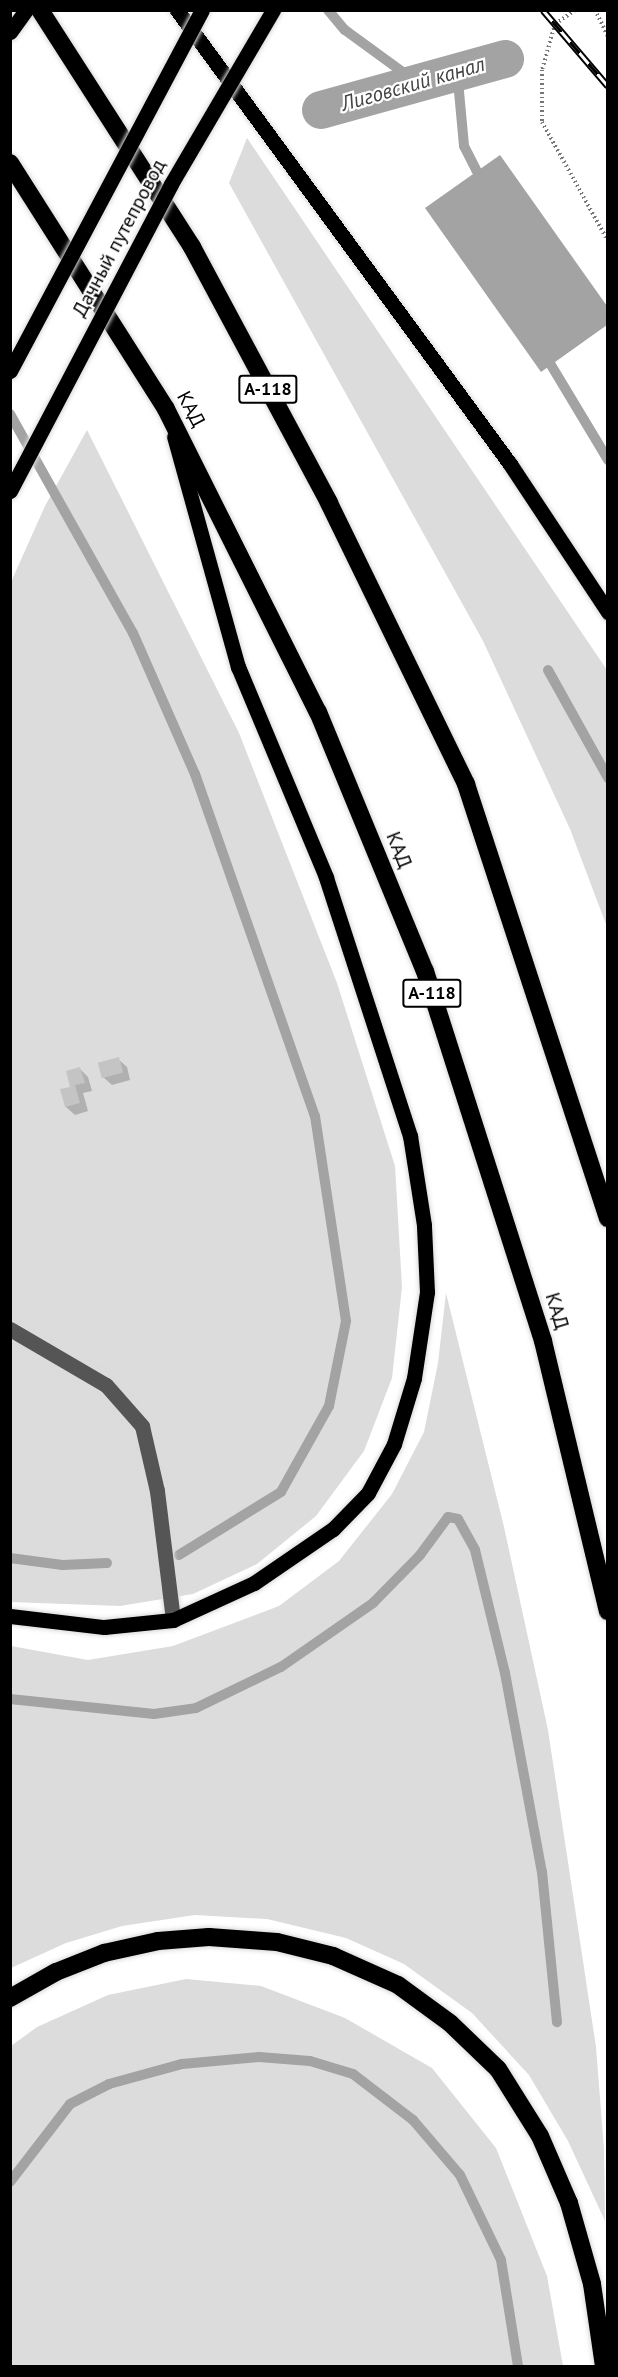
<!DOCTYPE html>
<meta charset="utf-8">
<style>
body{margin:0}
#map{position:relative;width:618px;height:2377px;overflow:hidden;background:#fff;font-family:"PT Sans",sans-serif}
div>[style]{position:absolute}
.green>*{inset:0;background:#dcdcdc}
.water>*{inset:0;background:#a3a3a3}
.shadow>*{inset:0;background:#0003}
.stream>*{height:10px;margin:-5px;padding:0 5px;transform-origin:5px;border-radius:5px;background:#a3a3a3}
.canal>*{height:38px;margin:-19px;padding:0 19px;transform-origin:19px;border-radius:19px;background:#a3a3a3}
.building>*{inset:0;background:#c4c4c4;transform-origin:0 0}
.path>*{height:4px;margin-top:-2px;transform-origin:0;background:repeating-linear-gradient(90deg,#777 0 1.5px,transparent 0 4.5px)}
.roads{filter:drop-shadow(0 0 2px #dbdbdb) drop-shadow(0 0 2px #dbdbdb)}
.minor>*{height:15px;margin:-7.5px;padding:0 7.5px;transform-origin:7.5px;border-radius:7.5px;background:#555}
.major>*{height:15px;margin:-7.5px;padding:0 7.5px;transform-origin:7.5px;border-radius:7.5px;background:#000}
.highway>*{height:18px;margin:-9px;padding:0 9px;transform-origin:9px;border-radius:9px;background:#000}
.rail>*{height:7px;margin-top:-3.5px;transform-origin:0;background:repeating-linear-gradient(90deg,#fff 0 14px,#000 0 28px);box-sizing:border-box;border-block:2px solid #000}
.bridges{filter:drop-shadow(0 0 2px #dbdbdb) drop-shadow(0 0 2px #dbdbdb)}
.major-bridge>*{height:15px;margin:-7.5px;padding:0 7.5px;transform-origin:7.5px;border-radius:7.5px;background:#000}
span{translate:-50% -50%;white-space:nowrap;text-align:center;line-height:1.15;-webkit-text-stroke:4.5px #fff;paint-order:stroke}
.shield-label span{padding:2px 4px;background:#fff;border:2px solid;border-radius:4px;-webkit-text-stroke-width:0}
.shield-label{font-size:18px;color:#000;font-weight:700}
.street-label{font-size:20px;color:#000}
.water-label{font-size:21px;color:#444;font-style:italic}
.frame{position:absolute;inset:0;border:12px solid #000;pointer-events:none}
</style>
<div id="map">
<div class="green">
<div style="clip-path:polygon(247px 138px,607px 670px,607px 927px,570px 829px,483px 641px,229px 183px)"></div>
<div style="clip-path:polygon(87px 430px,239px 733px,337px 983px,395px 1166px,402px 1287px,392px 1378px,364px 1451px,316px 1516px,257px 1564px,193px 1594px,120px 1606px,11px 1602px,11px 582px,45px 506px)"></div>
<div style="clip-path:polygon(446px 1293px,504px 1527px,548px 1730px,596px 2047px,604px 2149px,605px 2221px,568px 2141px,529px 2075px,472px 2013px,404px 1964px,346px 1938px,267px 1919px,195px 1915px,122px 1926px,66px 1943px,11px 1968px,11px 1646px,88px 1660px,173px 1646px,279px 1606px,339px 1561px,392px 1494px,424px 1432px,438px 1363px)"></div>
<div style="clip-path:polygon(186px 1979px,261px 1986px,345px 2018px,432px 2068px,496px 2148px,547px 2276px,563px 2366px,11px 2366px,11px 2046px,37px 2027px,108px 1995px)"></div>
</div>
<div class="water">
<div style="clip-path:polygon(500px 155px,607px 306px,607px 325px,541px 372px,425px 208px)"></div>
</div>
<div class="shadow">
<div style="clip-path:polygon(118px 1059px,127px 1067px,130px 1080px,112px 1085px,103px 1077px)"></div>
<div style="clip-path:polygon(80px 1069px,88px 1077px,92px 1091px,83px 1093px,88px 1111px,75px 1115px,66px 1107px)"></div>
</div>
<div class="stream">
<div style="left:328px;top:10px;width:26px;rotate:50deg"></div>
<div style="left:345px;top:30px;width:87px;rotate:36.1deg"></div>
<div style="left:457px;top:70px;width:76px;rotate:84.7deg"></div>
<div style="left:464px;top:146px;width:28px;rotate:63deg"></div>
<div style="left:551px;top:365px;width:111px;rotate:59deg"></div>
<div style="left:10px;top:414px;width:251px;rotate:60.7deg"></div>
<div style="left:133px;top:633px;width:154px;rotate:66.3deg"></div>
<div style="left:195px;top:774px;width:362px;rotate:70.7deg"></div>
<div style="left:315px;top:1116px;width:207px;rotate:81.4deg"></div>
<div style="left:346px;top:1321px;width:87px;rotate:101.3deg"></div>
<div style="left:329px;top:1406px;width:98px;rotate:119.2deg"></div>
<div style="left:281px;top:1492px;width:120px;rotate:148.3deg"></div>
<div style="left:548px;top:670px;width:124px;rotate:60.9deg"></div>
<div style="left:10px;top:1558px;width:53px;rotate:7.5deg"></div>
<div style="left:63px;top:1565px;width:44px;rotate:-2.6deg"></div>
<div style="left:10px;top:1699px;width:145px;rotate:5.9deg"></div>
<div style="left:154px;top:1714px;width:42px;rotate:-8.1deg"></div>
<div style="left:196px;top:1708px;width:94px;rotate:-25.8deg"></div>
<div style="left:281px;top:1667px;width:112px;rotate:-34.8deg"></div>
<div style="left:373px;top:1603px;width:67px;rotate:-45.6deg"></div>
<div style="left:420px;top:1555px;width:47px;rotate:-53.6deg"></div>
<div style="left:448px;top:1517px;width:10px;rotate:11deg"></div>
<div style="left:458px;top:1519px;width:35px;rotate:61deg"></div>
<div style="left:475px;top:1550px;width:127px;rotate:76.3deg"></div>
<div style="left:505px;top:1673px;width:202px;rotate:79.5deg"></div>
<div style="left:542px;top:1872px;width:151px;rotate:84.3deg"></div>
<div style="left:10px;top:2182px;width:98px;rotate:-52.4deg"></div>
<div style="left:70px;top:2104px;width:44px;rotate:-27.1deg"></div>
<div style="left:109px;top:2084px;width:76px;rotate:-15.3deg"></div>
<div style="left:182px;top:2064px;width:77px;rotate:-5.2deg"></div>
<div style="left:259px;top:2057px;width:51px;rotate:4.5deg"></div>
<div style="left:310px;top:2061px;width:45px;rotate:16.8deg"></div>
<div style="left:353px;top:2074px;width:76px;rotate:37.5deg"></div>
<div style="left:413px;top:2120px;width:72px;rotate:49.5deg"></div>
<div style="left:460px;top:2175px;width:94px;rotate:64.2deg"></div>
<div style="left:501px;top:2260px;width:107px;rotate:80.9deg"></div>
</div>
<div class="canal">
<div style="left:321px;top:110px;width:191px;rotate:-15.5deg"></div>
</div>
<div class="building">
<div style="left:119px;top:1057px;width:16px;height:22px;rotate:75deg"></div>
<div style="clip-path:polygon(80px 1067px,85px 1083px,75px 1085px,80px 1103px,65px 1107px,60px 1089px,70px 1087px,66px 1071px)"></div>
</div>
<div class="path">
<div style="left:575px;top:10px;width:24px;rotate:145deg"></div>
<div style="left:555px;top:24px;width:48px;rotate:105.8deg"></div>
<div style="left:542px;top:70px;width:52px;rotate:90deg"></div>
<div style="left:542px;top:122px;width:136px;rotate:61deg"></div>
<div style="left:595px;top:10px;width:30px;rotate:64deg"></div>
</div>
<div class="roads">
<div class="minor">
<div style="left:10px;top:1329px;width:111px;rotate:30.3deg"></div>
<div style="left:106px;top:1385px;width:55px;rotate:48.7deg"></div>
<div style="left:142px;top:1426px;width:67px;rotate:77deg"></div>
<div style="left:157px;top:1491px;width:130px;rotate:82.9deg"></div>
</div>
<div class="major">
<div style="left:177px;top:10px;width:563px;rotate:53.74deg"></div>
<div style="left:510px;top:464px;width:178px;rotate:56.5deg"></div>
<div style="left:10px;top:32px;width:27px;rotate:-54deg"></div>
<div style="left:10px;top:1616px;width:95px;rotate:6.7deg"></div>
<div style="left:104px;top:1627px;width:69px;rotate:-5.8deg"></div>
<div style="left:173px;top:1620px;width:89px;rotate:-24.6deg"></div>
<div style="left:254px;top:1583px;width:96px;rotate:-34.4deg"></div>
<div style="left:333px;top:1529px;width:50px;rotate:-45.8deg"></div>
<div style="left:368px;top:1493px;width:55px;rotate:-62deg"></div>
<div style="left:394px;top:1444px;width:69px;rotate:-73.1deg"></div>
<div style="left:414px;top:1378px;width:87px;rotate:-81.4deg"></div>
<div style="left:427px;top:1292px;width:67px;rotate:-92.6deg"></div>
<div style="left:424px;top:1225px;width:90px;rotate:-98.9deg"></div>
<div style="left:410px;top:1136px;width:272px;rotate:-108deg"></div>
<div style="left:326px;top:877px;width:228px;rotate:-112.7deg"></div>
<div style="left:238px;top:667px;width:239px;rotate:-105.5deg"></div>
</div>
<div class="highway">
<div style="left:40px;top:10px;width:282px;rotate:57.3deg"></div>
<div style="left:192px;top:247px;width:290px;rotate:61.8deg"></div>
<div style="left:329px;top:503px;width:313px;rotate:64deg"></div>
<div style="left:466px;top:784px;width:457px;rotate:71.9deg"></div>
<div style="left:10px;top:163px;width:291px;rotate:57.6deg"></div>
<div style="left:166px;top:409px;width:339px;rotate:63.4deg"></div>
<div style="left:318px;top:712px;width:280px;rotate:67.6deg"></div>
<div style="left:425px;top:971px;width:388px;rotate:72.3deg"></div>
<div style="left:543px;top:1341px;width:278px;rotate:76.5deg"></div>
<div style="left:10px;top:1998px;width:53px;rotate:-29.5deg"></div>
<div style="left:56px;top:1972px;width:52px;rotate:-21.6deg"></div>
<div style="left:104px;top:1953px;width:55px;rotate:-12.5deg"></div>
<div style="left:158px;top:1941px;width:51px;rotate:-4.5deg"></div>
<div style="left:209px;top:1937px;width:68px;rotate:4.2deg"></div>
<div style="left:277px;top:1942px;width:58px;rotate:14deg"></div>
<div style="left:333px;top:1956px;width:71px;rotate:24deg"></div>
<div style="left:398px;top:1985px;width:64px;rotate:36.2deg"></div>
<div style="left:450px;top:2023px;width:66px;rotate:43.8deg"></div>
<div style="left:498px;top:2069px;width:79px;rotate:57.9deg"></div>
<div style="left:540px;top:2136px;width:73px;rotate:66.6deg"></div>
<div style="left:569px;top:2203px;width:84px;rotate:74.1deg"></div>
<div style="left:592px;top:2284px;width:83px;rotate:81.7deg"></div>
</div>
</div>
<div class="rail">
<div style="left:543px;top:10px;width:100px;rotate:49.5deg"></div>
</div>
<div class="bridges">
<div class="major-bridge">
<div style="left:10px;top:371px;width:409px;rotate:-62deg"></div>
<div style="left:10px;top:491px;width:347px;rotate:-62.3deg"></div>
<div style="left:171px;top:184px;width:202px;rotate:-59.6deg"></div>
</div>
</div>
<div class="shield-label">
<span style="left:268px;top:389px">А-118</span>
<span style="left:432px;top:993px">А-118</span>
</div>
<div class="street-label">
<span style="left:119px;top:238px;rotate:-62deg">Дачный путепровод</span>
<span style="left:191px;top:409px;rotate:62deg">КАД</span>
<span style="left:399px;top:850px;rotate:68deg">КАД</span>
<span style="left:557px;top:1311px;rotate:73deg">КАД</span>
</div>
<div class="water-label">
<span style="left:413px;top:84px;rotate:-16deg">Лиговский канал</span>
</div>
<div class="frame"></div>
</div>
